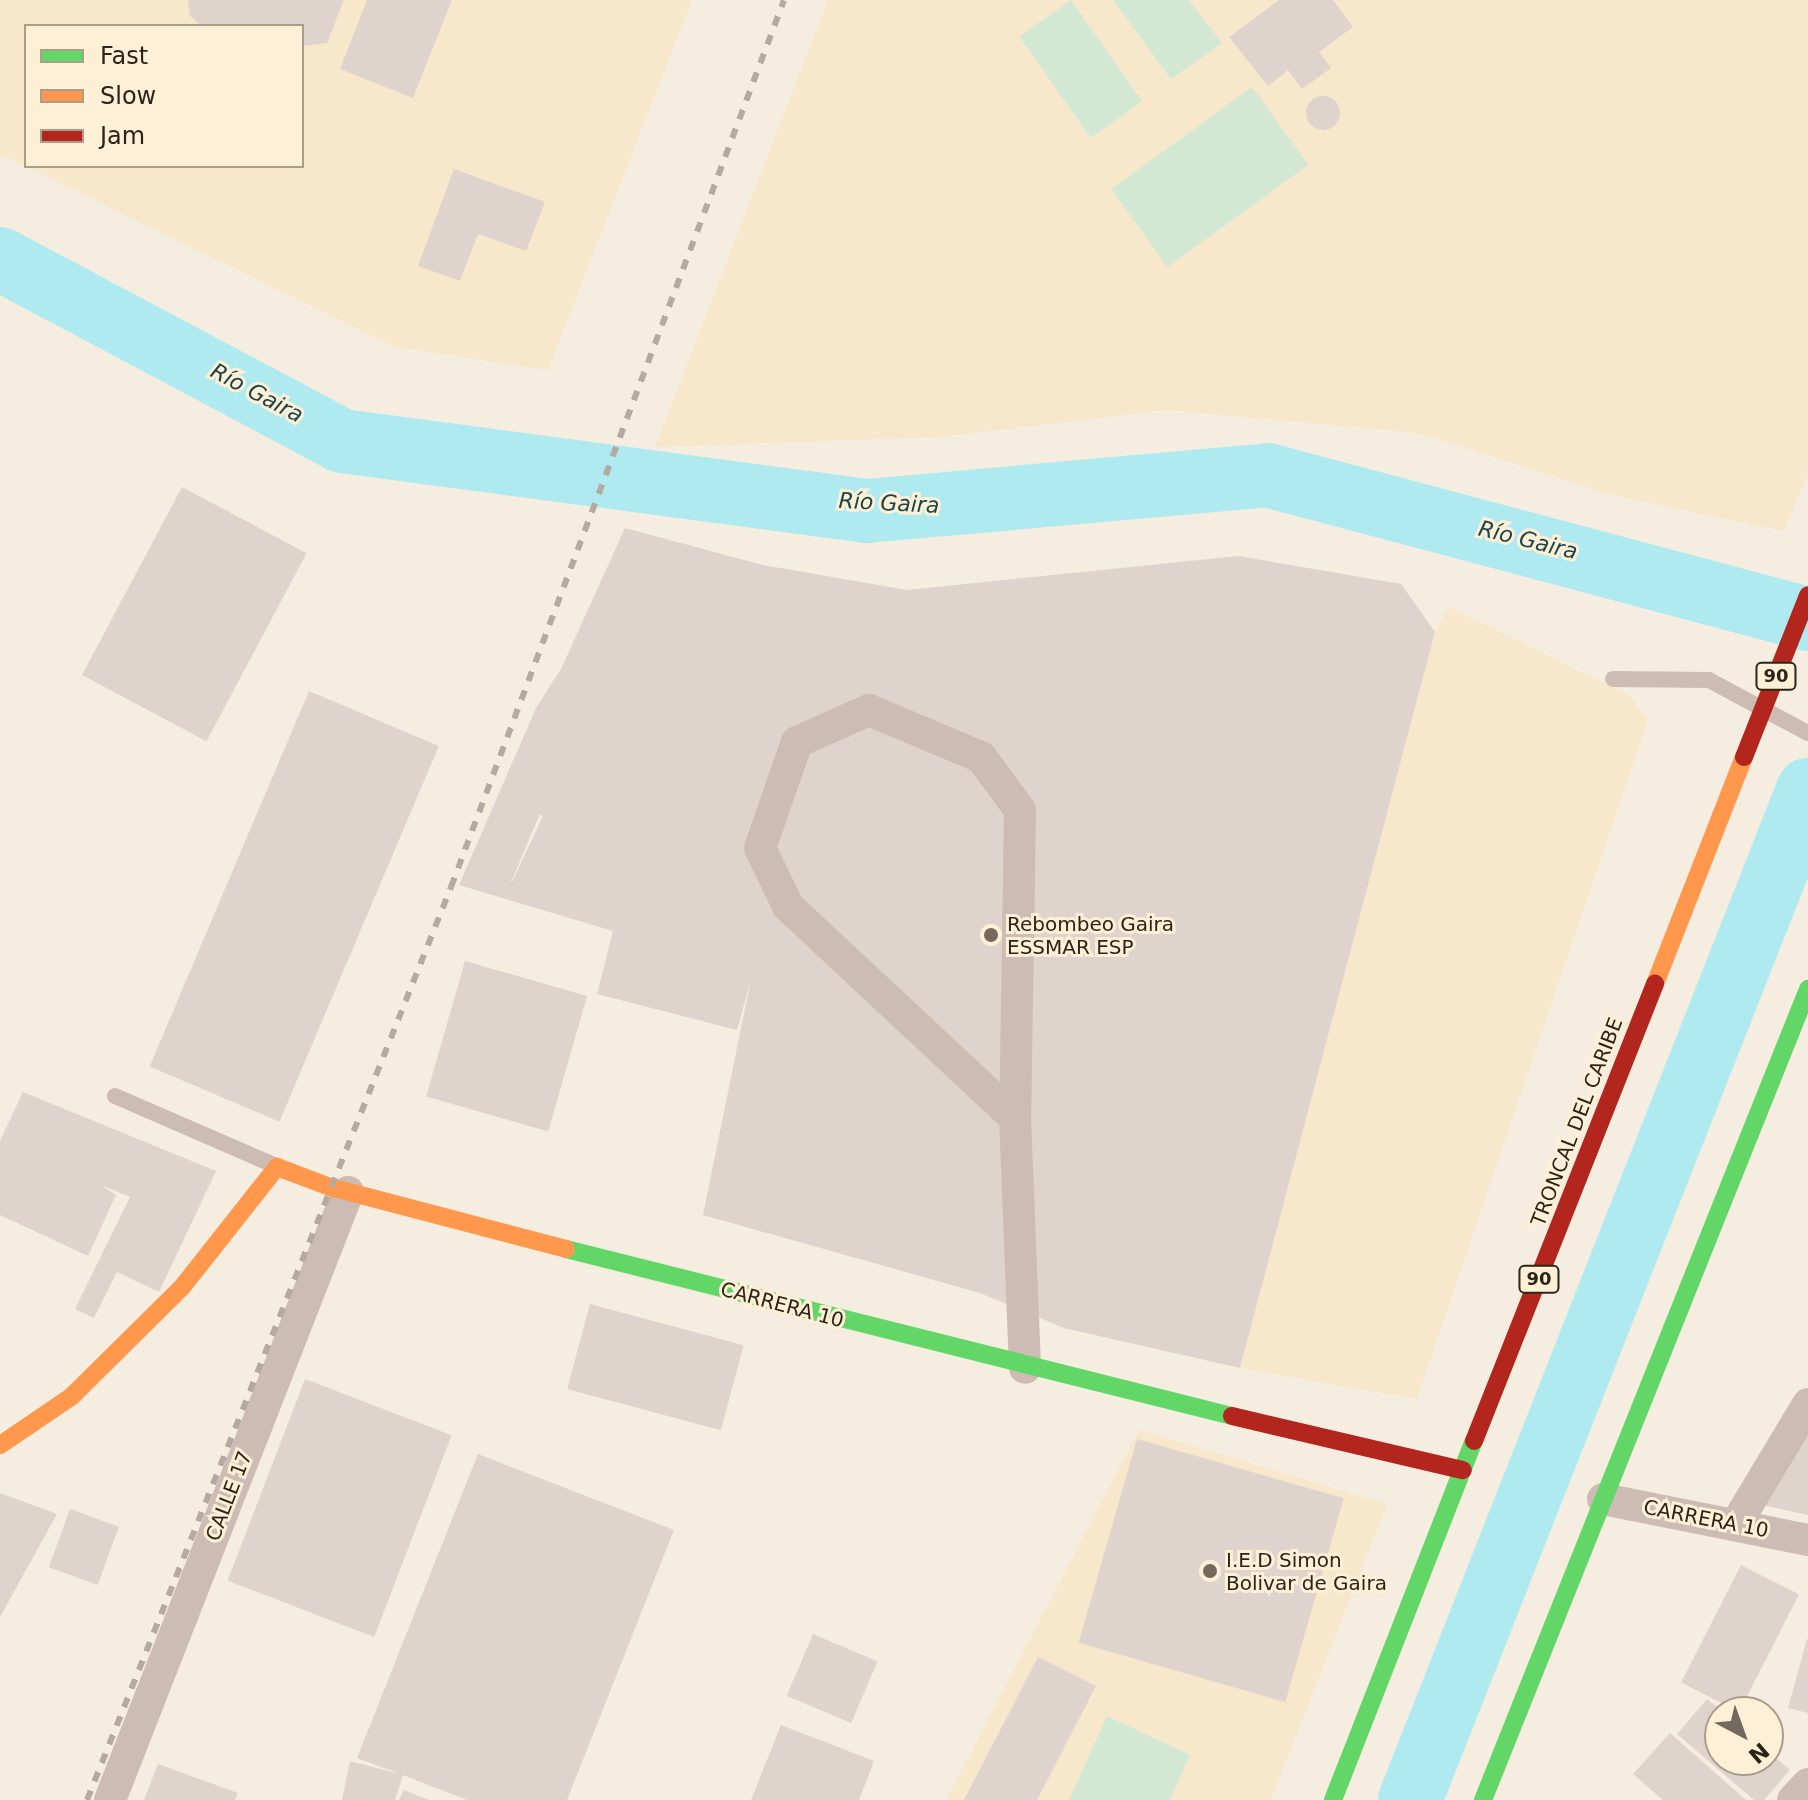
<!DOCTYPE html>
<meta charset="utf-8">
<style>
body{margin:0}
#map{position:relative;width:1808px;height:1800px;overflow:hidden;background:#f5eddf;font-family:"DejaVu Sans",sans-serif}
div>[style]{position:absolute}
.built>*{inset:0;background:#f7e7cb}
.green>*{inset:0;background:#d3e8d3;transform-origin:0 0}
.river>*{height:64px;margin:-32px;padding:0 32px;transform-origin:32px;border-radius:32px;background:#aeeaf0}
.building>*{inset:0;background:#dfd4cd;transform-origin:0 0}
.round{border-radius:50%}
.lane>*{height:16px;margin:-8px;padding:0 8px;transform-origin:8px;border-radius:8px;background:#cdbcb4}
.street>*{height:32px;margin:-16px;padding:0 16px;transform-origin:16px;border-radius:16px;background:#cdbcb4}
.fast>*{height:18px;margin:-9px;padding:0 9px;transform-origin:9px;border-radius:9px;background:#63d668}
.slow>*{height:18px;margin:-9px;padding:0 9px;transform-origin:9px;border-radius:9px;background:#ff974d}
.jam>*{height:18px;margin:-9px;padding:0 9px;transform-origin:9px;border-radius:9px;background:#b3261e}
.rail>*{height:6px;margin-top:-3px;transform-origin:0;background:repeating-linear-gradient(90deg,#b4aaa2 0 10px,transparent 0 20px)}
.jam-bridge>*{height:18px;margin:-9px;padding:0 9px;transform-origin:9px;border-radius:9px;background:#b3261e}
.dots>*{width:22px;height:22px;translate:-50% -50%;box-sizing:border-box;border:4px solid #fef0d6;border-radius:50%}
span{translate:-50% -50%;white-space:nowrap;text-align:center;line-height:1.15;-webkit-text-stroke:6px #fef0d6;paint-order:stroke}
.shield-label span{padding:2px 6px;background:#fef0d6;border:2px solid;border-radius:6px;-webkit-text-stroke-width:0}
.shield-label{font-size:18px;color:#2b2418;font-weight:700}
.poi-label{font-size:20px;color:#2b2418}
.left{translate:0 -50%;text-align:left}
.street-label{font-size:20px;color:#2b2418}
.water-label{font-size:22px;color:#1b444b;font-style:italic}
.legend{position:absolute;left:24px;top:24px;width:280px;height:144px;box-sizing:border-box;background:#fef0d6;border:2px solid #aa9e8a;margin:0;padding:10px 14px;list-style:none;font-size:24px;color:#2b2418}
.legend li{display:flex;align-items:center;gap:16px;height:40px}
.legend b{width:40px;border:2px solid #aa9e8a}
.north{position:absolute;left:1704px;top:1696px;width:80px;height:80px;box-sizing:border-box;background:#fef0d6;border:2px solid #aa9e8a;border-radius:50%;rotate:139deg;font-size:22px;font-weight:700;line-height:32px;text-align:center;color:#2b2418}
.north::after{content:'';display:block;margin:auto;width:28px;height:36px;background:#726a5e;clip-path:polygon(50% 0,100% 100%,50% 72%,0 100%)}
</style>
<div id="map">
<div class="built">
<div style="clip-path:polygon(evenodd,0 0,692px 0,548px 370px,395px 347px,0 154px,0 0,26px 26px,302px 26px,302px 166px,26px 166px,26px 26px)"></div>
<div style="clip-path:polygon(828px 0,1808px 0,1808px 474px,1784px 531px,1612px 495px,1418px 433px,1166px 410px,941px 437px,655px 447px)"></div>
<div style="clip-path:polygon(1449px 607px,1630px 696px,1648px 720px,1417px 1399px,1240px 1368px,1435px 632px)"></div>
<div style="clip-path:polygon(1139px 1430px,1387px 1504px,1271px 1800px,946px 1800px)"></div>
</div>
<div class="green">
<div style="left:1071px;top:0;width:124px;height:63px;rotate:55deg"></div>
<div style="clip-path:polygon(1113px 0,1189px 0,1222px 43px,1171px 79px)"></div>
<div style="left:1252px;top:87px;width:96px;height:174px;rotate:54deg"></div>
<div style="clip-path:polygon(1107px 1716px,1190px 1755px,1170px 1800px,1069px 1800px)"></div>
</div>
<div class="river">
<div style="left:0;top:259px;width:387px;rotate:28deg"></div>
<div style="left:342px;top:441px;width:530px;rotate:7.59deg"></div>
<div style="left:867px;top:511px;width:402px;rotate:-5.1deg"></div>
<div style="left:1267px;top:475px;width:560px;rotate:14.91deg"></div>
<div style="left:1410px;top:1800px;width:1086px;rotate:-68.49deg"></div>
</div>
<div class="building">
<div style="clip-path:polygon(188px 0,344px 0,327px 43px,302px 46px,302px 26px,202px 26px,190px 16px)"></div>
<div style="clip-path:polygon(367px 0,452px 0,413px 98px,340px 69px)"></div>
<div style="clip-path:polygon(1279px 0,1333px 0,1353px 27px,1319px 52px,1331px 68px,1302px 89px,1288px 70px,1268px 86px,1229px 37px)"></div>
<div class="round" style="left:1306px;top:96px;width:34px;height:34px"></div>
<div style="clip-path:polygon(454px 169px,545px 202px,526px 251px,478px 234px,460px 281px,418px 266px)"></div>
<div style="left:182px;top:487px;width:141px;height:213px;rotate:28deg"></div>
<div style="clip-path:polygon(evenodd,625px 528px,763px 565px,907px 590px,1238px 556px,1401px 584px,1435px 632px,1240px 1368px,1064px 1328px,980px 1293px,703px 1215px,751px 979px,737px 1030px,597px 994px,613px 931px,459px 885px,536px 708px,561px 669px,625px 528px,540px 814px,543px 816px,512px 882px,511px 882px,540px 814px)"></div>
<div style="left:309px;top:691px;width:141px;height:408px;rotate:23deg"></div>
<div style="left:465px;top:961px;width:127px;height:141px;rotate:16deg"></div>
<div style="clip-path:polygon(23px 1092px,216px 1171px,159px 1292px,117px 1272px,94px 1318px,75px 1309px,130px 1197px,101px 1185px,116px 1195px,88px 1256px,0 1215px,0 1141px)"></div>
<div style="left:590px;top:1304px;width:159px;height:88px;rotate:15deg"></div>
<div style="left:305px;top:1379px;width:157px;height:216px;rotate:21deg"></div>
<div style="clip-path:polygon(1808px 1419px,1808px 1515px,1758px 1504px)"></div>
<div style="left:1137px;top:1439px;width:215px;height:212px;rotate:16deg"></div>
<div style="clip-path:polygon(478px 1454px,674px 1530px,567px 1800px,467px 1800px,403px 1775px,395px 1800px,342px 1800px,350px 1761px,400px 1774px,357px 1758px)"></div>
<div style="clip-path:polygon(0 1493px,57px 1514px,0 1617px)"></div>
<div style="left:70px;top:1509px;width:52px;height:62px;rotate:20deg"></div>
<div style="left:1741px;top:1565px;width:65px;height:132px;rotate:27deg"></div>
<div style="left:813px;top:1634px;width:70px;height:67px;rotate:23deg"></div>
<div style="clip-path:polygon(1807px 1639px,1808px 1639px,1808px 1713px,1788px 1708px)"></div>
<div style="clip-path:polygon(1038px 1657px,1096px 1686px,1037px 1800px,964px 1800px)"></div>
<div style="clip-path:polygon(1707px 1699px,1723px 1712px,1720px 1760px,1768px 1760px,1768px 1751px,1790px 1770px,1764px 1800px,1754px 1800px,1677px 1734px)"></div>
<div style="clip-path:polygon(781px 1725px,874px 1761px,859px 1800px,751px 1800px)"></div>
<div style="clip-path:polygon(1670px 1733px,1746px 1800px,1663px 1800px,1633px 1774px)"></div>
<div style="clip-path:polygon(158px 1764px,238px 1793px,235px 1800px,144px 1800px)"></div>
<div style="clip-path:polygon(404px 1790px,429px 1800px,399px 1800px)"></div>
</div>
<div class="lane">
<div style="left:1613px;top:679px;width:96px;rotate:0.6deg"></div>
<div style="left:1709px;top:680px;width:112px;rotate:28.2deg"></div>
<div style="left:115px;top:1096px;width:176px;rotate:23.5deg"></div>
</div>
<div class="street">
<div style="left:1015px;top:1118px;width:311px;rotate:-137deg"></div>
<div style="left:788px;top:906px;width:64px;rotate:-115.8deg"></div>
<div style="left:760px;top:848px;width:112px;rotate:-70.8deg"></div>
<div style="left:797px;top:742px;width:79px;rotate:-24deg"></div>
<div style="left:869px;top:710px;width:121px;rotate:22.8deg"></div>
<div style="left:981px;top:757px;width:66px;rotate:53.7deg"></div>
<div style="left:1020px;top:810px;width:308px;rotate:90.9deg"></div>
<div style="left:1015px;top:1118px;width:250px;rotate:87.7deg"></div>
<div style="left:1603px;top:1499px;width:209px;rotate:11.3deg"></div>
<div style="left:1736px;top:1524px;width:140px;rotate:-59deg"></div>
<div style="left:110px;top:1800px;width:653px;rotate:-68.62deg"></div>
<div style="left:1793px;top:1800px;width:22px;rotate:-47deg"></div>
</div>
<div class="fast">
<div style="left:566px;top:1249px;width:687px;rotate:14.08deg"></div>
<div style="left:1333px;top:1800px;width:386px;rotate:-68.6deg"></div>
<div style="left:1483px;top:1800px;width:874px;rotate:-68.16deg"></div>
</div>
<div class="slow">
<div style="left:1655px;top:984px;width:244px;rotate:-68.6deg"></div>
<div style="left:0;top:1445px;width:86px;rotate:-34.1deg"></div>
<div style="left:71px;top:1397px;width:158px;rotate:-44.7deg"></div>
<div style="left:183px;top:1286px;width:152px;rotate:-51.7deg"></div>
<div style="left:277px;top:1167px;width:57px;rotate:20.7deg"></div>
<div style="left:330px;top:1187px;width:244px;rotate:14.7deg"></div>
</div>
<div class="jam">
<div style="left:1232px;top:1416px;width:237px;rotate:13.2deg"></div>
<div style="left:1474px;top:1441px;width:492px;rotate:-68.4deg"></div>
</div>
<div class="rail">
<div style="left:87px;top:1800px;width:983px;rotate:-68.26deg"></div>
<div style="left:451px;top:887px;width:947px;rotate:-69.42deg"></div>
</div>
<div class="jam-bridge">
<div style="left:1744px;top:757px;width:174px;rotate:-68.4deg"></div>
</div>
<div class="dots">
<div style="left:991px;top:935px;background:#726a5e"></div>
<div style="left:1210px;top:1571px;background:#726a5e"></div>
</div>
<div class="shield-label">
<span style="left:1776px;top:676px">90</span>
<span style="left:1539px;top:1279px">90</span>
</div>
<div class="poi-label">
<span class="left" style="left:1007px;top:936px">Rebombeo Gaira<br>ESSMAR ESP</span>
<span class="left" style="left:1226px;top:1572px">I.E.D Simon<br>Bolivar de Gaira</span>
</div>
<div class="street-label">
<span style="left:1577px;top:1122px;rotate:-69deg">TRONCAL DEL CARIBE</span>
<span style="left:782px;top:1305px;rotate:15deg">CARRERA 10</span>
<span style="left:229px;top:1496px;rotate:-69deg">CALLE 17</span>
<span style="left:1706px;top:1519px;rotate:11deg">CARRERA 10</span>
</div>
<div class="water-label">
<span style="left:257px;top:393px;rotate:28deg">Río Gaira</span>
<span style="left:889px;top:503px;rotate:3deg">Río Gaira</span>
<span style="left:1528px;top:540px;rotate:14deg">Río Gaira</span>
</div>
<ul class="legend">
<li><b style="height:10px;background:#63d668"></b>Fast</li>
<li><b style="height:10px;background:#ff974d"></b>Slow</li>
<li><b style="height:10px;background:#b3261e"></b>Jam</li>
</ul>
<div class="north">N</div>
</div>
